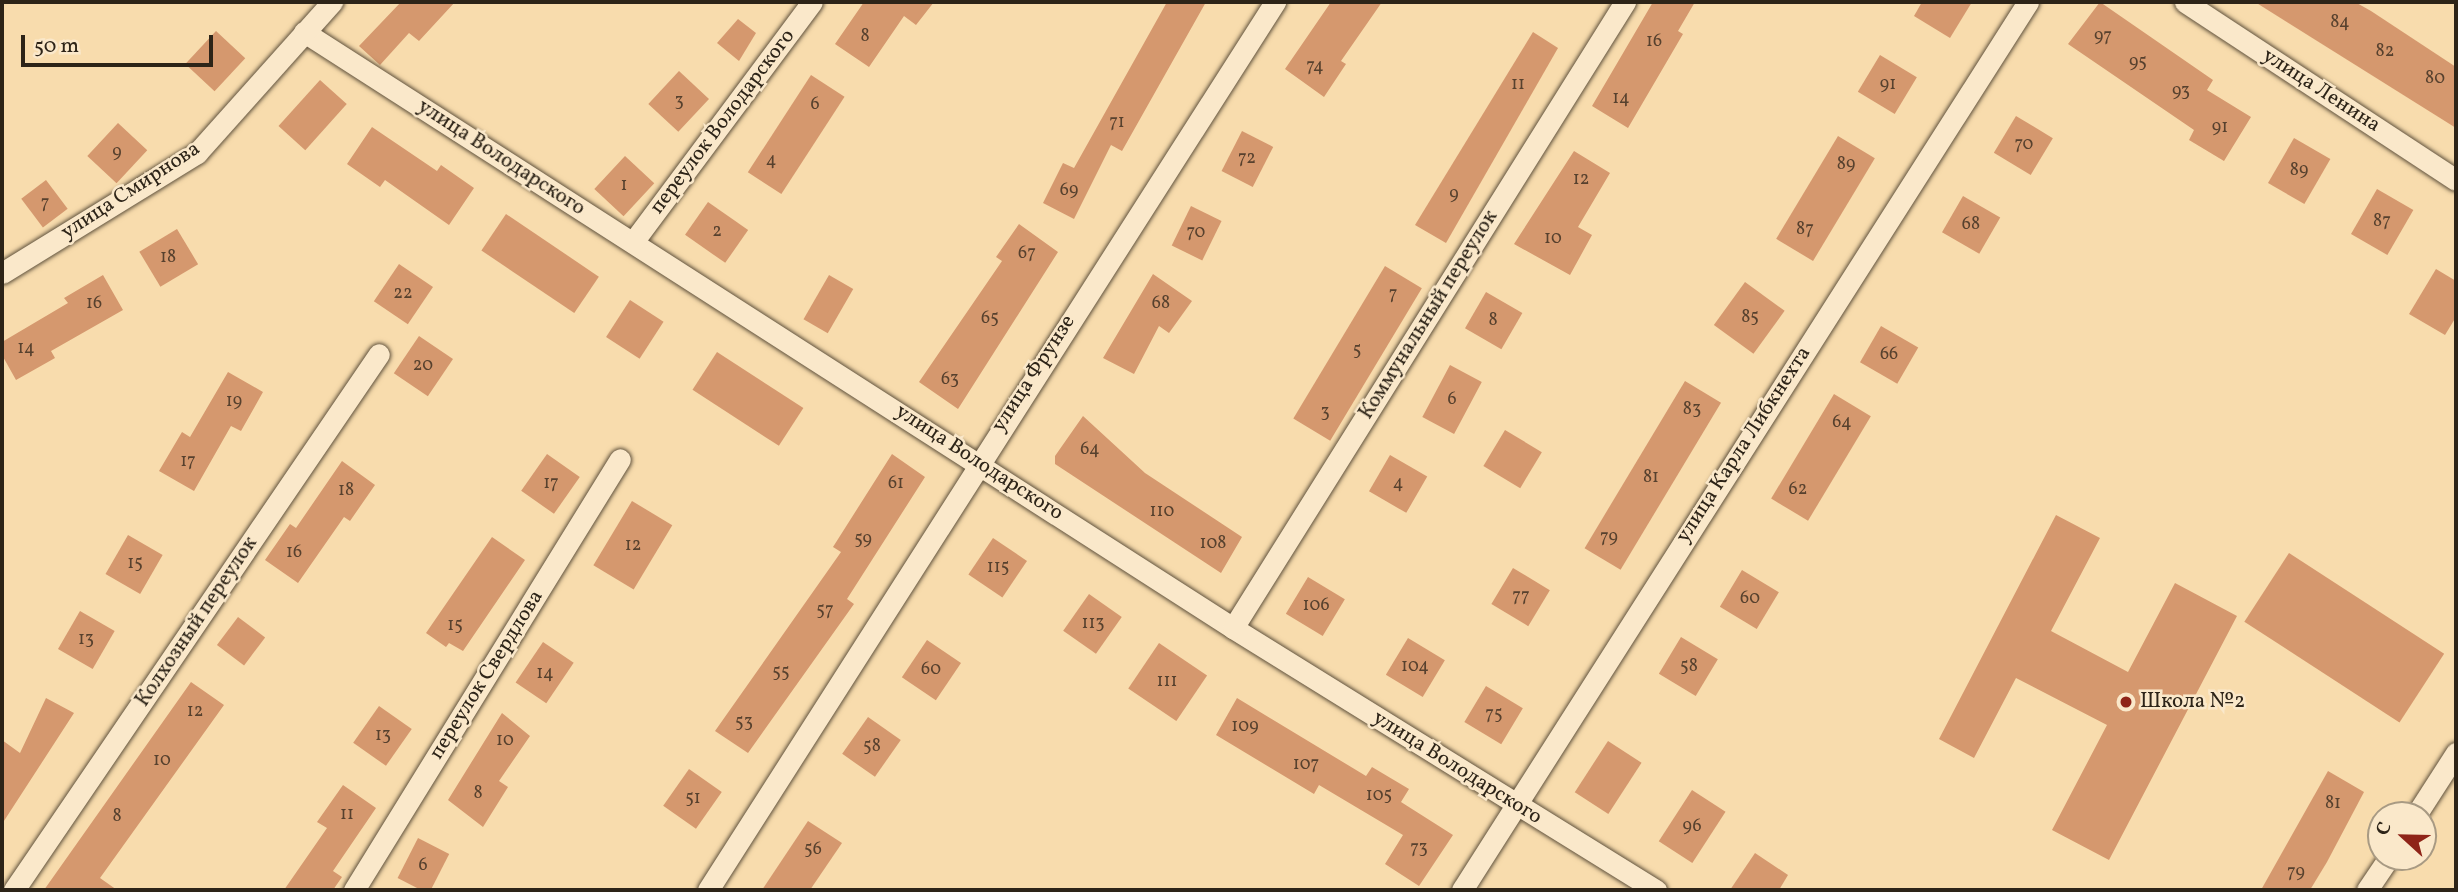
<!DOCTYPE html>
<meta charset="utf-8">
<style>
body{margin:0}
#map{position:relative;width:2458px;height:892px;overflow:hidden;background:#f8dcad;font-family:Vollkorn,serif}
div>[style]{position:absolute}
.building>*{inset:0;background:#d5986e;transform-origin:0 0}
.roads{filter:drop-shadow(0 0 2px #60523d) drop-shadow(0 0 2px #60523d)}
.street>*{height:21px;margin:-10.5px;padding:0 10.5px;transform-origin:10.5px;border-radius:10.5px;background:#fae8ca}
.dots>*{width:19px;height:19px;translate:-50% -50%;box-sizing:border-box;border:4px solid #fae8ca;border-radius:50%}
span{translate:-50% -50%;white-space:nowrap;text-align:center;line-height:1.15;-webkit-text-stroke:5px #fae8ca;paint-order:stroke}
.number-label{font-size:18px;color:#57412e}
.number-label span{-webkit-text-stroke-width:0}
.street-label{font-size:21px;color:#2d2418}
.poi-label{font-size:21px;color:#2d2418}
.left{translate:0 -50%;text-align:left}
.frame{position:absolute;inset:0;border:4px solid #2d2418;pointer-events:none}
.north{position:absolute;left:2367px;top:801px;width:70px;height:70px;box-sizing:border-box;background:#fae8ca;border:2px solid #a89a83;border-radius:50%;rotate:292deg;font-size:19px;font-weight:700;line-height:28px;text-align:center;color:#2d2418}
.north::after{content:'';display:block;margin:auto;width:24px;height:32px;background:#8f2418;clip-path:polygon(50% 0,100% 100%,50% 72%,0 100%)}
.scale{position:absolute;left:21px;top:35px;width:192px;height:32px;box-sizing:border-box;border:4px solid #2d2418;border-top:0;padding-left:9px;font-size:21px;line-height:24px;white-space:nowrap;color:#2d2418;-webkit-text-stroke:5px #fae8ca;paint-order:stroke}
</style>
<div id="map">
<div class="building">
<div style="clip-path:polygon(401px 2px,455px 2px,419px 41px,409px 33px,380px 65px,359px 46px)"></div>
<div style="clip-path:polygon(864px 2px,934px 2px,916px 25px,904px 16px,869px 67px,835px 44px)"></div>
<div style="clip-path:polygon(1167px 2px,1206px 2px,1122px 151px,1111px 145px,1074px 219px,1043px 203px,1063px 163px,1074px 168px)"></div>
<div style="clip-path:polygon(1331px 2px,1382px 2px,1341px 61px,1346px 64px,1324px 97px,1285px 69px)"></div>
<div style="clip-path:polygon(1653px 2px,1695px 2px,1678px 31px,1683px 34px,1628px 128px,1592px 106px)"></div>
<div style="clip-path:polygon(1922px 2px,1972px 2px,1950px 38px,1914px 16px)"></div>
<div style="clip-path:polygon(2100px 2px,2213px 80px,2207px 90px,2251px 117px,2224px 161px,2189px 140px,2194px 130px,2068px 44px)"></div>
<div style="clip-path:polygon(2255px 2px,2355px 2px,2371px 11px,2456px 67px,2456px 128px)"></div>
<div style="clip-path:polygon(738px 19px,756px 33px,739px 61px,717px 43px)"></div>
<div style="left:216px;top:31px;width:40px;height:45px;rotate:43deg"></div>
<div style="clip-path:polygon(1533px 32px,1558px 48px,1446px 243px,1415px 225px)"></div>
<div style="left:1880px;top:55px;width:43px;height:43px;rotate:31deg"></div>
<div style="left:679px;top:71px;width:41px;height:45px;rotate:43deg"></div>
<div style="left:811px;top:75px;width:40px;height:116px;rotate:33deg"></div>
<div style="left:320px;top:80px;width:36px;height:62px;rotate:42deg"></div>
<div style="left:2016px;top:116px;width:43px;height:43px;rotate:31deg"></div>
<div style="left:118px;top:123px;width:40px;height:45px;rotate:43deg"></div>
<div style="clip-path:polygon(372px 127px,437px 171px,441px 165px,474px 188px,449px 225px,385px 180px,380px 187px,347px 164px)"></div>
<div style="left:1242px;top:131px;width:35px;height:45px;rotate:27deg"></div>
<div style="left:1838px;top:136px;width:43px;height:120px;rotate:31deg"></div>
<div style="left:2294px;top:138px;width:42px;height:52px;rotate:30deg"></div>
<div style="clip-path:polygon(1574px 151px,1610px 173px,1578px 227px,1592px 235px,1570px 275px,1514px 244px)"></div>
<div style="left:625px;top:156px;width:40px;height:45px;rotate:43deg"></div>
<div style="left:46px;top:180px;width:36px;height:31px;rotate:53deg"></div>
<div style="left:2377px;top:189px;width:42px;height:52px;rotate:30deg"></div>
<div style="left:1963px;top:196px;width:43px;height:42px;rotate:30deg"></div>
<div style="left:708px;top:202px;width:49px;height:40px;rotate:35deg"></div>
<div style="left:1191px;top:206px;width:34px;height:44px;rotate:26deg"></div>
<div style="left:506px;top:214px;width:112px;height:44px;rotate:34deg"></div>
<div style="clip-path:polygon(1019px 224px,1058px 252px,958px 409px,919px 382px,1002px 261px,996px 257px)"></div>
<div style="left:177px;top:229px;width:41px;height:44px;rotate:59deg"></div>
<div style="left:399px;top:264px;width:41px;height:45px;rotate:34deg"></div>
<div style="left:1385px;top:266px;width:43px;height:178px;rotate:31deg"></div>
<div style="clip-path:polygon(2436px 269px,2456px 281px,2456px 317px,2445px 335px,2409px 314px)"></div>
<div style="clip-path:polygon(1153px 274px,1192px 301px,1169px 333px,1159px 326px,1134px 374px,1103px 358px)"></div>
<div style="clip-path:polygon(103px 275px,123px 310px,51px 351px,55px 358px,16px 380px,2px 355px,2px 342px,68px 303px,64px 298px)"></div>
<div style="left:829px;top:275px;width:28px;height:51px;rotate:30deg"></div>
<div style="left:1745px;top:282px;width:49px;height:53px;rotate:36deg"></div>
<div style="left:1486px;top:292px;width:42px;height:42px;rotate:30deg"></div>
<div style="left:630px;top:300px;width:40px;height:44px;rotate:33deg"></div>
<div style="left:1881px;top:326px;width:43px;height:42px;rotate:30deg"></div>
<div style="left:419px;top:336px;width:41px;height:45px;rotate:34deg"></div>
<div style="left:717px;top:352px;width:103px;height:45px;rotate:33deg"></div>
<div style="left:1450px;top:365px;width:36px;height:59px;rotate:28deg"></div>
<div style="clip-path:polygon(228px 372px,263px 392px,241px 431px,231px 426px,194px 491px,159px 471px,182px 432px,190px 437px)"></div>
<div style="left:1685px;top:381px;width:42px;height:195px;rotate:31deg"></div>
<div style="left:1834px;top:394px;width:43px;height:122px;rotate:31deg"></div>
<div style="clip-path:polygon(1083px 416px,1145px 473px,1242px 537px,1221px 573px,1055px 464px,1055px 456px)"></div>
<div style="left:1505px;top:430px;width:43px;height:42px;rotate:31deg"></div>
<div style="left:547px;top:454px;width:40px;height:45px;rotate:35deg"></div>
<div style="clip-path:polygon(892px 454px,925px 477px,847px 599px,854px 604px,748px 753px,715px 731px,841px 552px,833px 547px)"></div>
<div style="left:1390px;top:455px;width:43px;height:42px;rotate:30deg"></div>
<div style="clip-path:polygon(342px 461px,375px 485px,350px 521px,344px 517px,298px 583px,265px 560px,290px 524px,296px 528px)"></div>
<div style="left:632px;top:501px;width:47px;height:75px;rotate:31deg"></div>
<div style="clip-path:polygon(2056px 515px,2100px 538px,2051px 631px,2128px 672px,2175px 583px,2237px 616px,2109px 860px,2052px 830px,2107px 725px,2016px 678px,1974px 758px,1939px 739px)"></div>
<div style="left:128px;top:535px;width:40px;height:45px;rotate:30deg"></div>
<div style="clip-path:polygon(492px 537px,525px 560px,463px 651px,449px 643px,446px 647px,426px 633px)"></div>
<div style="left:993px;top:538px;width:41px;height:44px;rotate:34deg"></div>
<div style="left:2289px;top:553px;width:185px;height:82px;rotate:33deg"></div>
<div style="left:1513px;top:568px;width:43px;height:42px;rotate:31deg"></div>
<div style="left:1742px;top:570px;width:43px;height:43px;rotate:31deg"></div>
<div style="left:1308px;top:577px;width:43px;height:43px;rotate:31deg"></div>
<div style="left:1089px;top:594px;width:40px;height:45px;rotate:35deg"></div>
<div style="left:80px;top:611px;width:40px;height:44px;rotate:30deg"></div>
<div style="left:238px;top:617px;width:34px;height:35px;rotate:37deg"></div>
<div style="left:1681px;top:637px;width:43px;height:43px;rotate:31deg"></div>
<div style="left:1408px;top:638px;width:43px;height:43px;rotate:31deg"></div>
<div style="left:927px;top:640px;width:41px;height:45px;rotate:34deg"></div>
<div style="left:543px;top:642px;width:37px;height:49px;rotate:34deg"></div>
<div style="left:1159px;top:643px;width:58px;height:55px;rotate:34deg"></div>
<div style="clip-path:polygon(191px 682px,224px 705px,100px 878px,117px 890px,44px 890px)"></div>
<div style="left:1486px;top:686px;width:43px;height:42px;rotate:31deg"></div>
<div style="clip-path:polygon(46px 698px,74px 713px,2px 824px,2px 740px,20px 753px)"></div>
<div style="clip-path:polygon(1237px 698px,1366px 776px,1372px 767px,1409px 789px,1401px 802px,1453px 835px,1419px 886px,1385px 864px,1403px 835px,1319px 785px,1314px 794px,1216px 735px)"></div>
<div style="left:379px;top:706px;width:40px;height:45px;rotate:35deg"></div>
<div style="clip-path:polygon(502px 713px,530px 736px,499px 781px,508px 787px,483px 827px,448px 800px)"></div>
<div style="left:868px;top:717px;width:40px;height:45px;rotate:35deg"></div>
<div style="left:1608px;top:741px;width:40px;height:61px;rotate:33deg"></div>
<div style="left:689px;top:769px;width:40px;height:45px;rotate:35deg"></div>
<div style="clip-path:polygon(2328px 771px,2364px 792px,2327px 862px,2310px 890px,2261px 890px)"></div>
<div style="clip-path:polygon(343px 785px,376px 808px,333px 871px,342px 877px,333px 890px,284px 890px,327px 828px,317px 822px)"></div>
<div style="left:1692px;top:790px;width:40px;height:61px;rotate:33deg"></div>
<div style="clip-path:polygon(808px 821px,842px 843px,810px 890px,762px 890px)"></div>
<div style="left:418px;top:838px;width:35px;height:45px;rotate:27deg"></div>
<div style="clip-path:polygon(1755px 853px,1788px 875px,1779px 890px,1730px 890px)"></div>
</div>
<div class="roads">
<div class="street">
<div style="left:2185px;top:2px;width:324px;rotate:33.3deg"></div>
<div style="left:304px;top:32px;width:1104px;rotate:32.68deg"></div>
<div style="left:1233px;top:628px;width:498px;rotate:31.8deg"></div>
<div style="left:633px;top:242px;width:299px;rotate:-53.3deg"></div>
<div style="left:2px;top:273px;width:229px;rotate:-31.6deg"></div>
<div style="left:197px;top:153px;width:203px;rotate:-48.2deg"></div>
<div style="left:1233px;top:628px;width:739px;rotate:-57.95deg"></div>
<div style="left:2416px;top:815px;width:74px;rotate:-57.2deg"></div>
<div style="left:14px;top:890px;width:648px;rotate:-55.75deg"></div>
<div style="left:354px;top:890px;width:506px;rotate:-58.32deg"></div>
<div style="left:708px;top:890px;width:1054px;rotate:-57.44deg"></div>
<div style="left:1462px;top:890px;width:1053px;rotate:-57.49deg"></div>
<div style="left:2367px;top:890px;width:40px;rotate:-56deg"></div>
</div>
</div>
<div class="dots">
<div style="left:2126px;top:702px;background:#8f2418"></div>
</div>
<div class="number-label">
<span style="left:2340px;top:23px">84</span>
<span style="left:865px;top:37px">8</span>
<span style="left:2103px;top:37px">97</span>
<span style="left:1654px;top:42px">16</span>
<span style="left:2385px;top:52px">82</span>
<span style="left:2138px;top:63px">95</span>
<span style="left:1315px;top:67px">74</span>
<span style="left:2435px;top:79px">80</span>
<span style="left:1518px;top:85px">11</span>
<span style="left:1888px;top:85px">91</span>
<span style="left:2181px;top:92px">93</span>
<span style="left:1621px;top:99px">14</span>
<span style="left:679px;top:102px">3</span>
<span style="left:815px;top:105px">6</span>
<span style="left:1117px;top:123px">71</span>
<span style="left:2220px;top:128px">91</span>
<span style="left:2024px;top:145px">70</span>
<span style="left:117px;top:153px">9</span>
<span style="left:1247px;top:159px">72</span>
<span style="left:771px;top:161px">4</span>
<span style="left:1846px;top:165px">89</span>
<span style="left:2299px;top:171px">89</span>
<span style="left:1581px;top:180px">12</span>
<span style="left:624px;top:186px">1</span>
<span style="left:1069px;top:191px">69</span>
<span style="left:1454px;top:195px">9</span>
<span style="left:45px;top:204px">7</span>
<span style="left:2382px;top:222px">87</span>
<span style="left:1971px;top:225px">68</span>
<span style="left:1805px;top:230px">87</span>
<span style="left:717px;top:232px">2</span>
<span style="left:1196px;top:233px">70</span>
<span style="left:1553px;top:239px">10</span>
<span style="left:1027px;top:254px">67</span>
<span style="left:168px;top:258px">18</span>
<span style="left:403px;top:294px">22</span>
<span style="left:1393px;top:295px">7</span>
<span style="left:94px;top:304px">16</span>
<span style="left:1161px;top:304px">68</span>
<span style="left:1750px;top:318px">85</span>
<span style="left:990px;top:319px">65</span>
<span style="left:1493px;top:321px">8</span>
<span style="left:26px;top:349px">14</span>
<span style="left:1357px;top:351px">5</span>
<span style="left:1889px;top:355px">66</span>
<span style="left:423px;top:366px">20</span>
<span style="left:950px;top:380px">63</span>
<span style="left:1452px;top:400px">6</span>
<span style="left:234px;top:402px">19</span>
<span style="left:1692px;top:410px">83</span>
<span style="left:1325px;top:413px">3</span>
<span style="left:1842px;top:423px">64</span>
<span style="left:1090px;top:450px">64</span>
<span style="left:188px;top:462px">17</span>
<span style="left:1651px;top:478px">81</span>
<span style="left:551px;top:484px">17</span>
<span style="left:896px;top:484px">61</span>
<span style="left:1398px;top:484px">4</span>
<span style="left:1798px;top:490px">62</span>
<span style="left:346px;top:491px">18</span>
<span style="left:1162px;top:512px">110</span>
<span style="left:1609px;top:538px">79</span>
<span style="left:863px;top:540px">59</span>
<span style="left:1213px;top:544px">108</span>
<span style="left:633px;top:546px">12</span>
<span style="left:294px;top:553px">16</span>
<span style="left:135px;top:564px">15</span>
<span style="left:998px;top:568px">115</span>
<span style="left:1521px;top:597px">77</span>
<span style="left:1750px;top:599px">60</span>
<span style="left:1316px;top:606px">106</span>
<span style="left:825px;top:611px">57</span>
<span style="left:1093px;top:624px">113</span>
<span style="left:455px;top:626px">15</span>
<span style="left:86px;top:640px">13</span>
<span style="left:1415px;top:667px">104</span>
<span style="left:1689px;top:667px">58</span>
<span style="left:931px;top:670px">60</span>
<span style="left:781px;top:673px">55</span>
<span style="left:545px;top:674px">14</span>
<span style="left:1167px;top:682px">111</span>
<span style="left:195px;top:712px">12</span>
<span style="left:1494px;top:715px">75</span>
<span style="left:744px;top:723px">53</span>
<span style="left:1245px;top:727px">109</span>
<span style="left:383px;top:736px">13</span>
<span style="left:505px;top:741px">10</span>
<span style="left:872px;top:747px">58</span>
<span style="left:162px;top:761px">10</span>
<span style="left:1306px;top:765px">107</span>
<span style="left:478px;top:794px">8</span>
<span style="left:1379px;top:796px">105</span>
<span style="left:693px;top:799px">51</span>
<span style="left:2333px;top:804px">81</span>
<span style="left:347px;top:815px">11</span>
<span style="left:117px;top:817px">8</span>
<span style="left:1692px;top:827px">96</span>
<span style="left:1419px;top:849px">73</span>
<span style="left:813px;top:850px">56</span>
<span style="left:423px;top:866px">6</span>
<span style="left:2296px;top:873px">79</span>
</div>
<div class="street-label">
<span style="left:2321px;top:91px;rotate:33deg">улица Ленина</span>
<span style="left:723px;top:122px;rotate:-53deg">переулок Володарского</span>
<span style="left:501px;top:158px;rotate:33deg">улица Володарского</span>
<span style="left:131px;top:191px;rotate:-33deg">улица Смирнова</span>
<span style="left:1429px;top:315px;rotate:-58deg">Коммунальный переулок</span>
<span style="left:1034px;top:374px;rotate:-57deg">улица Фрунзе</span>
<span style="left:1744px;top:445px;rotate:-57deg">улица Карла Либкнехта</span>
<span style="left:979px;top:463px;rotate:33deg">улица Володарского</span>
<span style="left:197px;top:622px;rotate:-56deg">Колхозный переулок</span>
<span style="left:487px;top:675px;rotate:-58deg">переулок Свердлова</span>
<span style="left:1457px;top:768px;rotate:32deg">улица Володарского</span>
</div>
<div class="poi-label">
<span class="left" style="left:2140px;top:702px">Школа №2</span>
</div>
<div class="frame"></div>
<div class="north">С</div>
<div class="scale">50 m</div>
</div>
